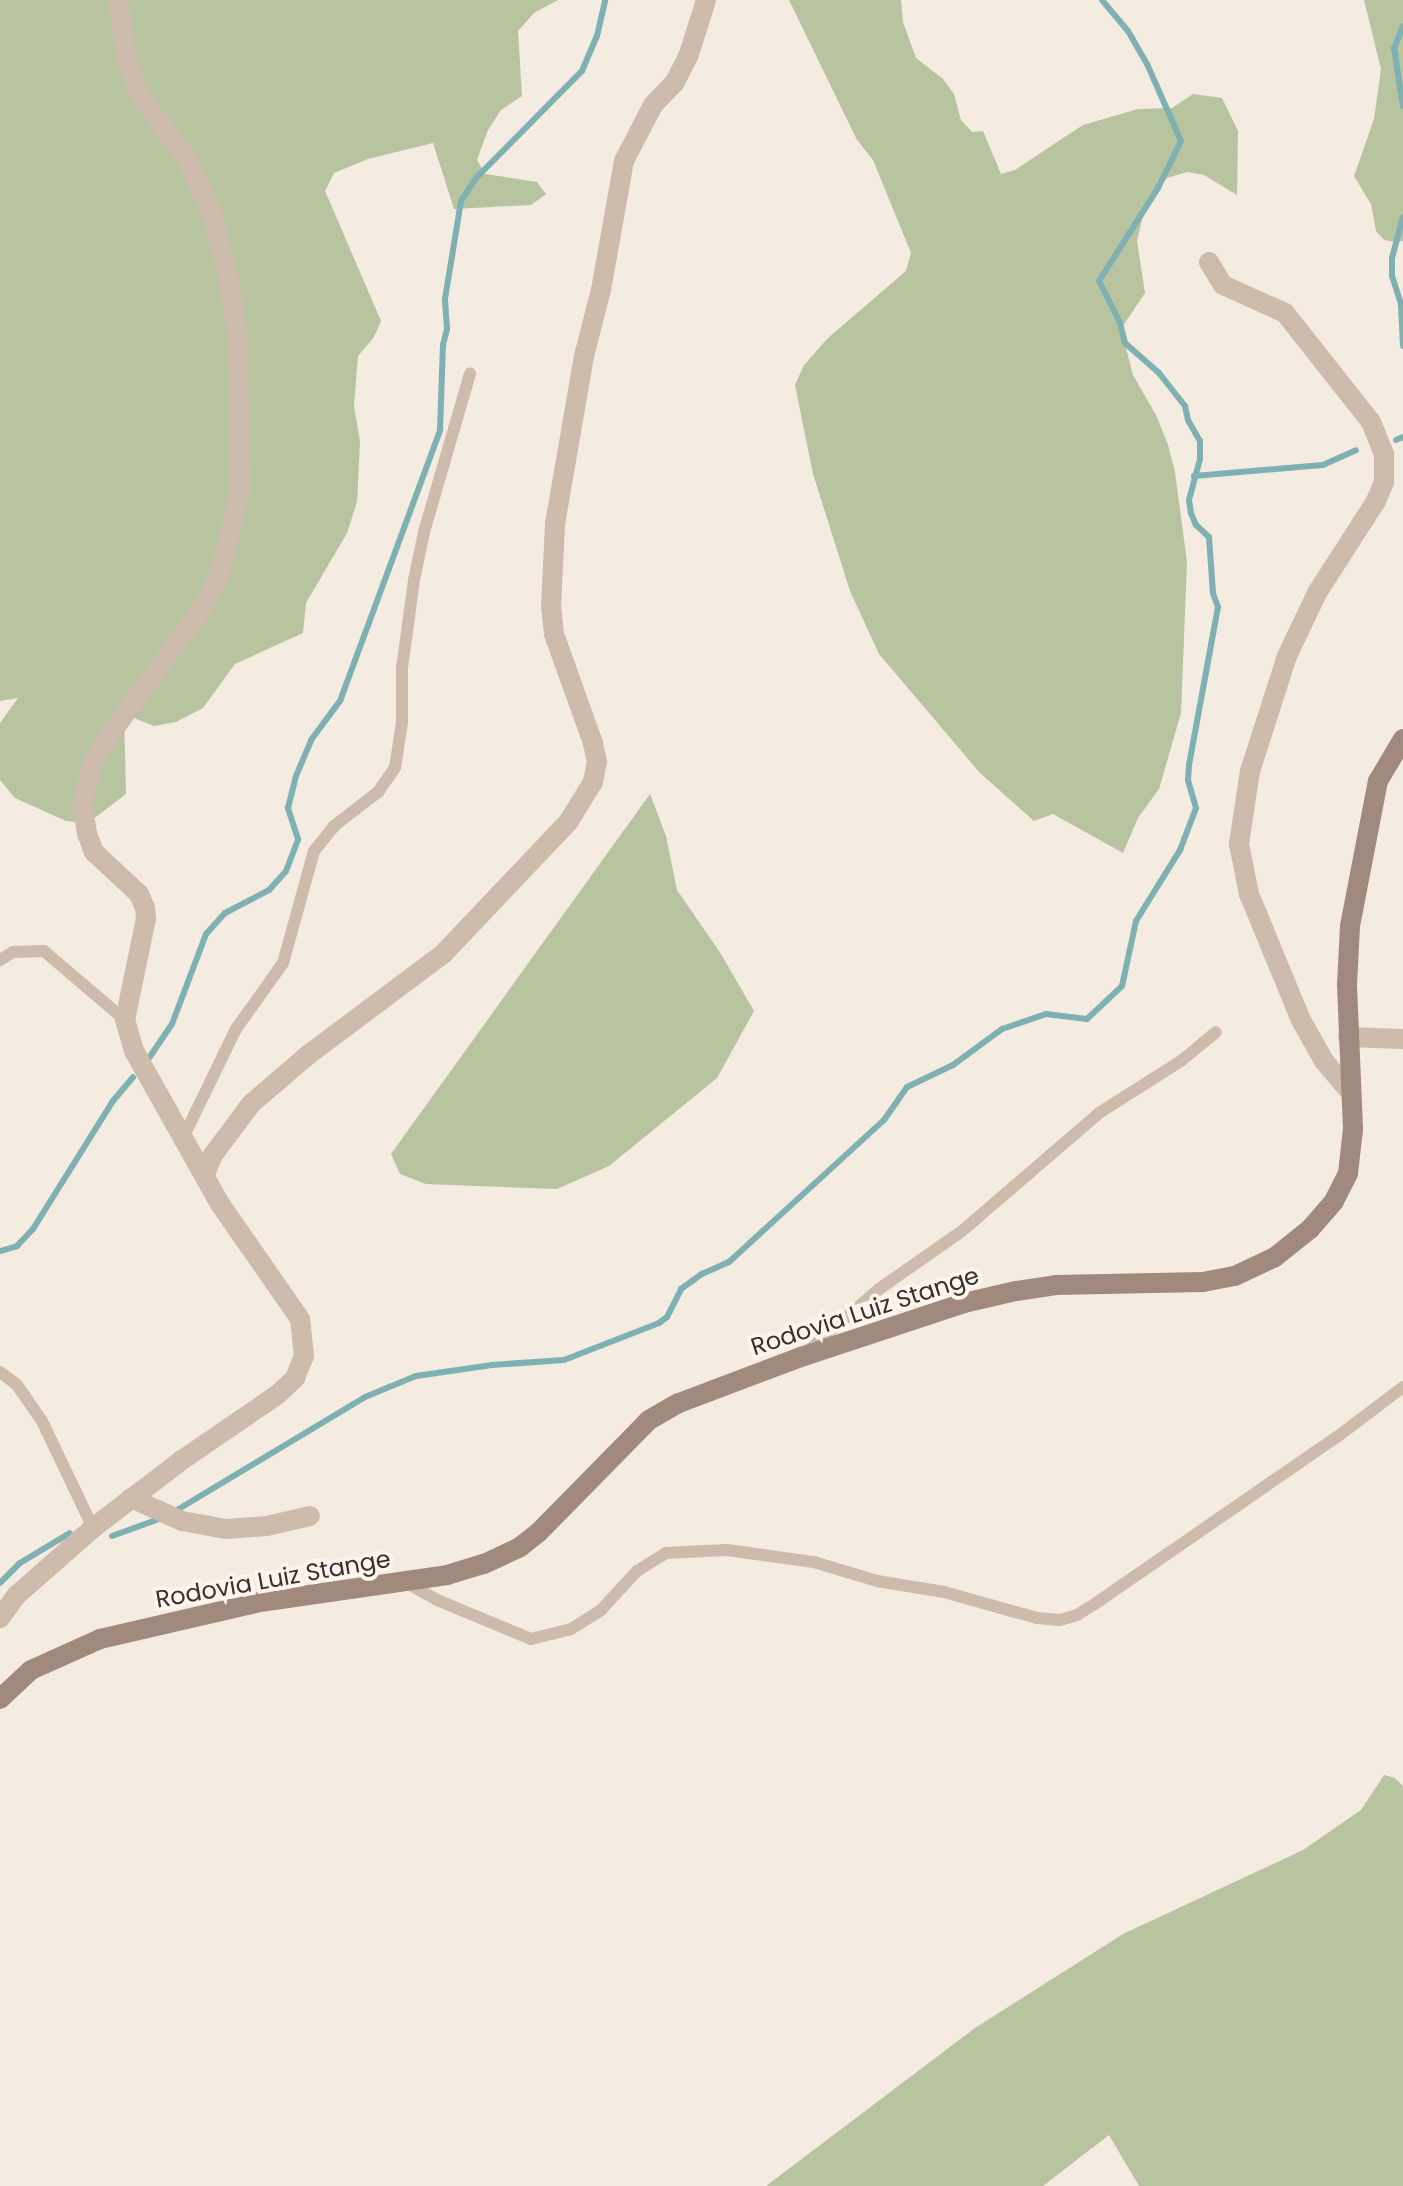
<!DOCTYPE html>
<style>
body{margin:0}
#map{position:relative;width:1403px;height:2186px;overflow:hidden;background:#f4ebe1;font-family:Poppins,sans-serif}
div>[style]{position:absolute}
.green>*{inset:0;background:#b8c4a0}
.stream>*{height:6px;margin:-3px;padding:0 3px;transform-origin:3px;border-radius:3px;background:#7fb0b2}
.lane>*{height:12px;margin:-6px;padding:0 6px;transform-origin:6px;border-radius:6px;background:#cdbbac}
.street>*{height:20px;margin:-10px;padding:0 10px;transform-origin:10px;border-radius:10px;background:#cdbbac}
.secondary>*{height:20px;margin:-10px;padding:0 10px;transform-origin:10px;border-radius:10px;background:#a18a7d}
span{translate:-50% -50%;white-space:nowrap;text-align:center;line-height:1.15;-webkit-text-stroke:8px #fbf5ee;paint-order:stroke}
.street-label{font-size:24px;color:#3b302b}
</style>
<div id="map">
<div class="green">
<div style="clip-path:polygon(0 0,558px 0,534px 13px,518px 31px,522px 96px,501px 110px,488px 130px,477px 160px,485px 174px,537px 182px,546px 194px,531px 205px,454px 209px,433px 143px,368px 159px,334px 173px,325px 191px,381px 321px,374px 337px,358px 356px,354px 406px,360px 441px,357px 502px,347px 533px,306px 603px,303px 633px,235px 664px,203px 708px,176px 722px,154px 726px,124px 714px,126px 794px,88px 823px,66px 821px,15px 798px,0 780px,0 723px,18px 698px,0 701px)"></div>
<div style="clip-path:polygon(789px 0,901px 0,903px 22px,916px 58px,943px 79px,954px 94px,961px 120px,972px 132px,983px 131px,1001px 174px,1015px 170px,1083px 125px,1138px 109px,1172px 108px,1193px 94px,1222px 98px,1238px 131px,1237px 195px,1204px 175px,1187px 172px,1167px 178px,1155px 191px,1144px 211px,1137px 241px,1145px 293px,1121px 329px,1133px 375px,1157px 417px,1168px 445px,1175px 472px,1187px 562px,1181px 713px,1159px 789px,1138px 818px,1123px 853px,1053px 814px,1034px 821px,980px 773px,879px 654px,850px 591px,813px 474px,795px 385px,804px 365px,828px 338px,906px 271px,911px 253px,873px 160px,857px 140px)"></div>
<div style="clip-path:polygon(1364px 0,1403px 0,1403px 241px,1396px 242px,1384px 240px,1376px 231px,1371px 204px,1354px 176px,1374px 119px,1381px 69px)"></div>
<div style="clip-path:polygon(650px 794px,666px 836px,677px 890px,721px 954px,754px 1011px,717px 1078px,609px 1166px,557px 1189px,426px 1184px,400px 1174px,391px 1154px)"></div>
<div style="clip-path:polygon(1384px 1775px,1395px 1778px,1403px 1786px,1403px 2186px,1139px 2186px,1109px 2135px,1043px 2186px,766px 2186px,975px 2028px,1123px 1934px,1303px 1850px,1361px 1810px)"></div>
</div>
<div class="stream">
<div style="left:1403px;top:26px;width:24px;rotate:112deg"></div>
<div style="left:1394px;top:48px;width:59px;rotate:81.2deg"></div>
<div style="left:1403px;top:217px;width:42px;rotate:105deg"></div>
<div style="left:1392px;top:258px;width:18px;rotate:90deg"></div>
<div style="left:1392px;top:276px;width:29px;rotate:72deg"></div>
<div style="left:1401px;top:304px;width:42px;rotate:87.3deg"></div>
<div style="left:1396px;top:440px;width:8px;rotate:-23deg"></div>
<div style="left:1194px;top:476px;width:129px;rotate:-4.9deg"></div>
<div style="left:1323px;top:465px;width:36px;rotate:-24deg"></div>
<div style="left:149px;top:1058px;width:41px;rotate:-55.9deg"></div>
<div style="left:172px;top:1024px;width:96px;rotate:-69.3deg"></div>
<div style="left:206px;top:934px;width:28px;rotate:-48deg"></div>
<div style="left:225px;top:913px;width:50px;rotate:-27.6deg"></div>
<div style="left:269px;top:890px;width:25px;rotate:-48deg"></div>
<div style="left:286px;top:871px;width:34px;rotate:-69deg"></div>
<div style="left:298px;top:839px;width:33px;rotate:-108deg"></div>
<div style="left:288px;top:808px;width:33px;rotate:-76deg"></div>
<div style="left:296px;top:776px;width:39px;rotate:-67deg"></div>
<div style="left:311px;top:740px;width:49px;rotate:-53.4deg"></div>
<div style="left:340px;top:701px;width:289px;rotate:-69.7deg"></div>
<div style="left:440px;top:430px;width:85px;rotate:-88deg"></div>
<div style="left:443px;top:345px;width:16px;rotate:-76deg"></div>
<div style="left:447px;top:329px;width:30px;rotate:-94deg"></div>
<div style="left:445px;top:299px;width:99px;rotate:-80.7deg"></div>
<div style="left:461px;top:201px;width:27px;rotate:-57deg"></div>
<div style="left:476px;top:178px;width:151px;rotate:-45.3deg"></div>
<div style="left:582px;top:71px;width:38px;rotate:-67deg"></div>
<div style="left:597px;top:36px;width:37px;rotate:-77deg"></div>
<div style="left:0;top:1251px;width:18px;rotate:-16deg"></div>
<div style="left:17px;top:1246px;width:23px;rotate:-47deg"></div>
<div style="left:33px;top:1229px;width:151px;rotate:-58deg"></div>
<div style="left:113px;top:1101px;width:31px;rotate:-50deg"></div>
<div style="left:177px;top:1510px;width:219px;rotate:-31deg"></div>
<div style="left:365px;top:1397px;width:55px;rotate:-22.4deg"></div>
<div style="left:416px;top:1376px;width:77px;rotate:-8.2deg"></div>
<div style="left:492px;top:1365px;width:72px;rotate:-4deg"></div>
<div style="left:564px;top:1360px;width:102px;rotate:-21.3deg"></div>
<div style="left:659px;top:1323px;width:10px;rotate:-37deg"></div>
<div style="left:667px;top:1317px;width:31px;rotate:-63deg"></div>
<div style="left:681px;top:1289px;width:26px;rotate:-36deg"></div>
<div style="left:702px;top:1274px;width:30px;rotate:-24deg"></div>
<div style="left:729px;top:1262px;width:210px;rotate:-42.5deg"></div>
<div style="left:884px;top:1120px;width:40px;rotate:-55.1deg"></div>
<div style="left:907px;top:1087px;width:51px;rotate:-25.6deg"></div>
<div style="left:953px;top:1065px;width:61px;rotate:-36.3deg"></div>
<div style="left:1002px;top:1029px;width:46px;rotate:-18.8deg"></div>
<div style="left:1046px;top:1014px;width:41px;rotate:7deg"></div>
<div style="left:1087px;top:1019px;width:48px;rotate:-43.3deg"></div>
<div style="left:1122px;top:986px;width:66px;rotate:-77.8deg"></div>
<div style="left:1136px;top:921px;width:84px;rotate:-58.2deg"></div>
<div style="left:1180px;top:850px;width:45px;rotate:-69.1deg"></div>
<div style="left:1196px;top:808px;width:29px;rotate:-106deg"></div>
<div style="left:1188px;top:780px;width:15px;rotate:-86deg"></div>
<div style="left:1189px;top:765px;width:161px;rotate:-79.6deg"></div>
<div style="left:1218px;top:607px;width:15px;rotate:-110deg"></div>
<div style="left:1213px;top:593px;width:56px;rotate:-94.1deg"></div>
<div style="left:1209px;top:537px;width:18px;rotate:-137deg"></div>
<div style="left:1196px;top:525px;width:13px;rotate:-113deg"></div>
<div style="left:1191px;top:513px;width:13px;rotate:-99deg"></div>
<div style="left:1189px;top:500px;width:42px;rotate:-75deg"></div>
<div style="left:1200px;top:459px;width:18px;rotate:-90deg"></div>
<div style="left:1200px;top:441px;width:24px;rotate:-120deg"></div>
<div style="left:1188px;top:420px;width:14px;rotate:-102deg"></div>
<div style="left:1185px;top:406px;width:42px;rotate:-128.2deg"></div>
<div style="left:1159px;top:373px;width:45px;rotate:-138.6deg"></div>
<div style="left:1125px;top:343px;width:21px;rotate:-104deg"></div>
<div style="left:1120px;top:323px;width:47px;rotate:-116.6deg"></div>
<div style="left:1099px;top:281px;width:110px;rotate:-57.6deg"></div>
<div style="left:1158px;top:188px;width:52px;rotate:-63.9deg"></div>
<div style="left:1181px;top:141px;width:84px;rotate:-113.8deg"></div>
<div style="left:1147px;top:64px;width:38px;rotate:-120deg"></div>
<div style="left:1128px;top:31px;width:40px;rotate:-130deg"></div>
<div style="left:112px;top:1536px;width:50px;rotate:-19.9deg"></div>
<div style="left:0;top:1583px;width:28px;rotate:-45deg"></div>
<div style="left:20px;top:1563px;width:58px;rotate:-31deg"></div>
</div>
<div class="lane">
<div style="left:0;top:960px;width:15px;rotate:-32deg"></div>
<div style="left:13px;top:952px;width:31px;rotate:-2deg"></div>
<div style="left:44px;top:951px;width:106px;rotate:40.4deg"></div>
<div style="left:184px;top:1136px;width:119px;rotate:-64.1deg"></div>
<div style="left:236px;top:1029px;width:81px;rotate:-54.5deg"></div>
<div style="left:283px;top:963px;width:116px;rotate:-74.5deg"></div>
<div style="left:314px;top:851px;width:32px;rotate:-51deg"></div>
<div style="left:334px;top:826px;width:56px;rotate:-37.7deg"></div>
<div style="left:378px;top:792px;width:29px;rotate:-55deg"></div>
<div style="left:395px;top:768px;width:47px;rotate:-81.3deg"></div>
<div style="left:402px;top:722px;width:54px;rotate:-90deg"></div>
<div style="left:402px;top:668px;width:89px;rotate:-82.2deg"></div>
<div style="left:414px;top:580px;width:49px;rotate:-78.2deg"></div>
<div style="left:424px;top:532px;width:165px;rotate:-73.8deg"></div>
<div style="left:810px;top:1349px;width:91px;rotate:-41deg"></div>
<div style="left:879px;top:1289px;width:101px;rotate:-34.9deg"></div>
<div style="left:962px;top:1231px;width:181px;rotate:-40.7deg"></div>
<div style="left:1099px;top:1113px;width:97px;rotate:-32.4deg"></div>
<div style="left:1181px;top:1061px;width:45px;rotate:-39.6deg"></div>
<div style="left:0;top:1372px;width:21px;rotate:37deg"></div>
<div style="left:17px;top:1385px;width:44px;rotate:55.2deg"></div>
<div style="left:42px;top:1421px;width:119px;rotate:64.5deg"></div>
<div style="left:405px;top:1582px;width:37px;rotate:29deg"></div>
<div style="left:437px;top:1600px;width:102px;rotate:22.5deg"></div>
<div style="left:531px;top:1639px;width:41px;rotate:-14deg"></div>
<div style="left:571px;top:1629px;width:36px;rotate:-32deg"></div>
<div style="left:601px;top:1610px;width:53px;rotate:-47.3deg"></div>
<div style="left:637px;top:1571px;width:34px;rotate:-32deg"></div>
<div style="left:666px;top:1553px;width:61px;rotate:-2.8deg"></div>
<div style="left:727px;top:1550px;width:88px;rotate:7.9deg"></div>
<div style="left:814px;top:1562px;width:66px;rotate:16.8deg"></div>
<div style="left:877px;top:1581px;width:68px;rotate:9.3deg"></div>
<div style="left:944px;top:1592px;width:97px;rotate:15.6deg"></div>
<div style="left:1037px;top:1618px;width:23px;rotate:5deg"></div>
<div style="left:1060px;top:1620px;width:18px;rotate:-16deg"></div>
<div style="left:1077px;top:1615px;width:26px;rotate:-32deg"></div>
<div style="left:1099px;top:1601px;width:289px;rotate:-34.6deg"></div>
<div style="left:1337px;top:1437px;width:83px;rotate:-37.1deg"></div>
</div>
<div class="street">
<div style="left:1209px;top:262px;width:27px;rotate:59deg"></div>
<div style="left:1223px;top:285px;width:68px;rotate:24.3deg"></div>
<div style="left:1285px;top:313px;width:139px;rotate:51.7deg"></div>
<div style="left:1371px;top:422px;width:35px;rotate:68deg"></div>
<div style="left:1384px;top:454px;width:28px;rotate:90deg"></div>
<div style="left:1384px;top:482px;width:21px;rotate:113deg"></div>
<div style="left:1376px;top:501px;width:109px;rotate:122.7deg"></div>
<div style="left:1317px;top:593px;width:70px;rotate:115.5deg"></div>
<div style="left:1287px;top:656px;width:121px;rotate:107.8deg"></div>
<div style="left:1250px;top:771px;width:74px;rotate:98.6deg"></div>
<div style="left:1239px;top:844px;width:51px;rotate:78.7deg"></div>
<div style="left:1249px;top:894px;width:136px;rotate:67.6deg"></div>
<div style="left:1301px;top:1020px;width:47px;rotate:60.7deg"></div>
<div style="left:1324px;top:1061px;width:42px;rotate:49.8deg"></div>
<div style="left:1348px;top:1037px;width:55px;rotate:2.1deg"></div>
<div style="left:205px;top:1174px;width:21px;rotate:-67deg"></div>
<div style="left:213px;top:1155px;width:64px;rotate:-53.3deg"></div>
<div style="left:251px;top:1104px;width:75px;rotate:-40.7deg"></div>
<div style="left:308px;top:1055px;width:169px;rotate:-36.8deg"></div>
<div style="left:443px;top:954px;width:183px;rotate:-46.5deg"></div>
<div style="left:569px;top:821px;width:46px;rotate:-58.4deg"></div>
<div style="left:593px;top:782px;width:20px;rotate:-79deg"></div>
<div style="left:597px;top:762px;width:19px;rotate:-102deg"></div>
<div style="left:593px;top:743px;width:116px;rotate:-109.7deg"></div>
<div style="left:554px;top:634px;width:27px;rotate:-96deg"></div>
<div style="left:551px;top:607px;width:83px;rotate:-87.2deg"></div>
<div style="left:555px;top:524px;width:170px;rotate:-80.2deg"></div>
<div style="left:584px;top:356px;width:68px;rotate:-75.6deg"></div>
<div style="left:601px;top:290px;width:131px;rotate:-79.9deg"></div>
<div style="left:624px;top:161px;width:63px;rotate:-62.6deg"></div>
<div style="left:653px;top:105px;width:32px;rotate:-46deg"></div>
<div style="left:675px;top:82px;width:31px;rotate:-63deg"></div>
<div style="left:689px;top:54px;width:57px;rotate:-72.5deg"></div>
<div style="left:131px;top:1498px;width:56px;rotate:24.3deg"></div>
<div style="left:182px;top:1521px;width:45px;rotate:10.3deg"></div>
<div style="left:226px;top:1529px;width:41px;rotate:-4.2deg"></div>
<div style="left:267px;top:1526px;width:44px;rotate:-13.1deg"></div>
<div style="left:0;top:1618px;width:29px;rotate:-54deg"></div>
<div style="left:17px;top:1595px;width:101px;rotate:-41.4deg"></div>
<div style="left:93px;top:1528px;width:112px;rotate:-37.4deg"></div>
<div style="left:182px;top:1460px;width:115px;rotate:-34.4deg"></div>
<div style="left:277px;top:1395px;width:25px;rotate:-43deg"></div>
<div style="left:295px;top:1378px;width:24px;rotate:-68deg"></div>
<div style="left:304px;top:1356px;width:37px;rotate:-96deg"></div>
<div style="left:300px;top:1319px;width:140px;rotate:-124.8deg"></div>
<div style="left:220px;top:1204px;width:176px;rotate:-119.3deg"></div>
<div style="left:134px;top:1051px;width:32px;rotate:-106deg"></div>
<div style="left:125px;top:1020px;width:103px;rotate:-78.3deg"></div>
<div style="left:146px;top:919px;width:11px;rotate:-95deg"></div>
<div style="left:145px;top:908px;width:15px;rotate:-113deg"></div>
<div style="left:139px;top:894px;width:62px;rotate:-137deg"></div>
<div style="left:94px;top:852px;width:19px;rotate:-111deg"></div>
<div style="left:87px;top:834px;width:30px;rotate:-99deg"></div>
<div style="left:82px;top:804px;width:40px;rotate:-75.6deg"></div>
<div style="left:92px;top:765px;width:32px;rotate:-60deg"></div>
<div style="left:108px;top:737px;width:162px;rotate:-53.8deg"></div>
<div style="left:204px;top:606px;width:37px;rotate:-64deg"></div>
<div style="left:220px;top:573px;width:84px;rotate:-76.3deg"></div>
<div style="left:240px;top:491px;width:156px;rotate:-90.7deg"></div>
<div style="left:238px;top:335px;width:60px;rotate:-99.6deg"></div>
<div style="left:228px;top:276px;width:67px;rotate:-104.7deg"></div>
<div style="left:211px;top:211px;width:55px;rotate:-114.7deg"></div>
<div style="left:188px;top:161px;width:84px;rotate:-126.3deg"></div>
<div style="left:138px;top:93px;width:34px;rotate:-109deg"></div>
<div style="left:127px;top:61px;width:62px;rotate:-98.4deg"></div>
</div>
<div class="secondary">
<div style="left:0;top:1699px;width:42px;rotate:-43.1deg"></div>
<div style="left:31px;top:1670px;width:76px;rotate:-24.2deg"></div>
<div style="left:100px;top:1639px;width:164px;rotate:-13deg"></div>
<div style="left:260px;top:1602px;width:189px;rotate:-8.2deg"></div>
<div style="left:447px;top:1575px;width:39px;rotate:-17deg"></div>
<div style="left:484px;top:1564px;width:40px;rotate:-25deg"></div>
<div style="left:520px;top:1547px;width:24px;rotate:-38deg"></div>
<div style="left:539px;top:1532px;width:157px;rotate:-45.5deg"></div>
<div style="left:649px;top:1420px;width:34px;rotate:-30deg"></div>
<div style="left:679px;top:1403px;width:130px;rotate:-20.7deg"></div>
<div style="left:801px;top:1357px;width:172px;rotate:-18.3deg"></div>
<div style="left:964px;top:1303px;width:53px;rotate:-13deg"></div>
<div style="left:1016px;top:1291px;width:40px;rotate:-8.5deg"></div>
<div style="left:1056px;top:1285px;width:147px;rotate:-1.2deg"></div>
<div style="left:1203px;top:1282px;width:33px;rotate:-11deg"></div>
<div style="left:1235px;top:1276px;width:44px;rotate:-25.4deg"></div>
<div style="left:1275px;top:1257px;width:45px;rotate:-38.7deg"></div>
<div style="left:1310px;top:1229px;width:37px;rotate:-49deg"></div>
<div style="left:1334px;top:1201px;width:31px;rotate:-63deg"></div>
<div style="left:1348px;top:1173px;width:44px;rotate:-83.5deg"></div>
<div style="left:1353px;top:1129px;width:144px;rotate:-92.4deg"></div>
<div style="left:1347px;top:985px;width:59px;rotate:-87.1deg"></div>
<div style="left:1350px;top:926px;width:148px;rotate:-79.1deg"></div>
<div style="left:1378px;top:781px;width:49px;rotate:-59.2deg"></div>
</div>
<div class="street-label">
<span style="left:865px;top:1311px;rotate:-18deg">Rodovia Luiz Stange</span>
<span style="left:273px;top:1579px;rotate:-10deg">Rodovia Luiz Stange</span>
</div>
</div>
